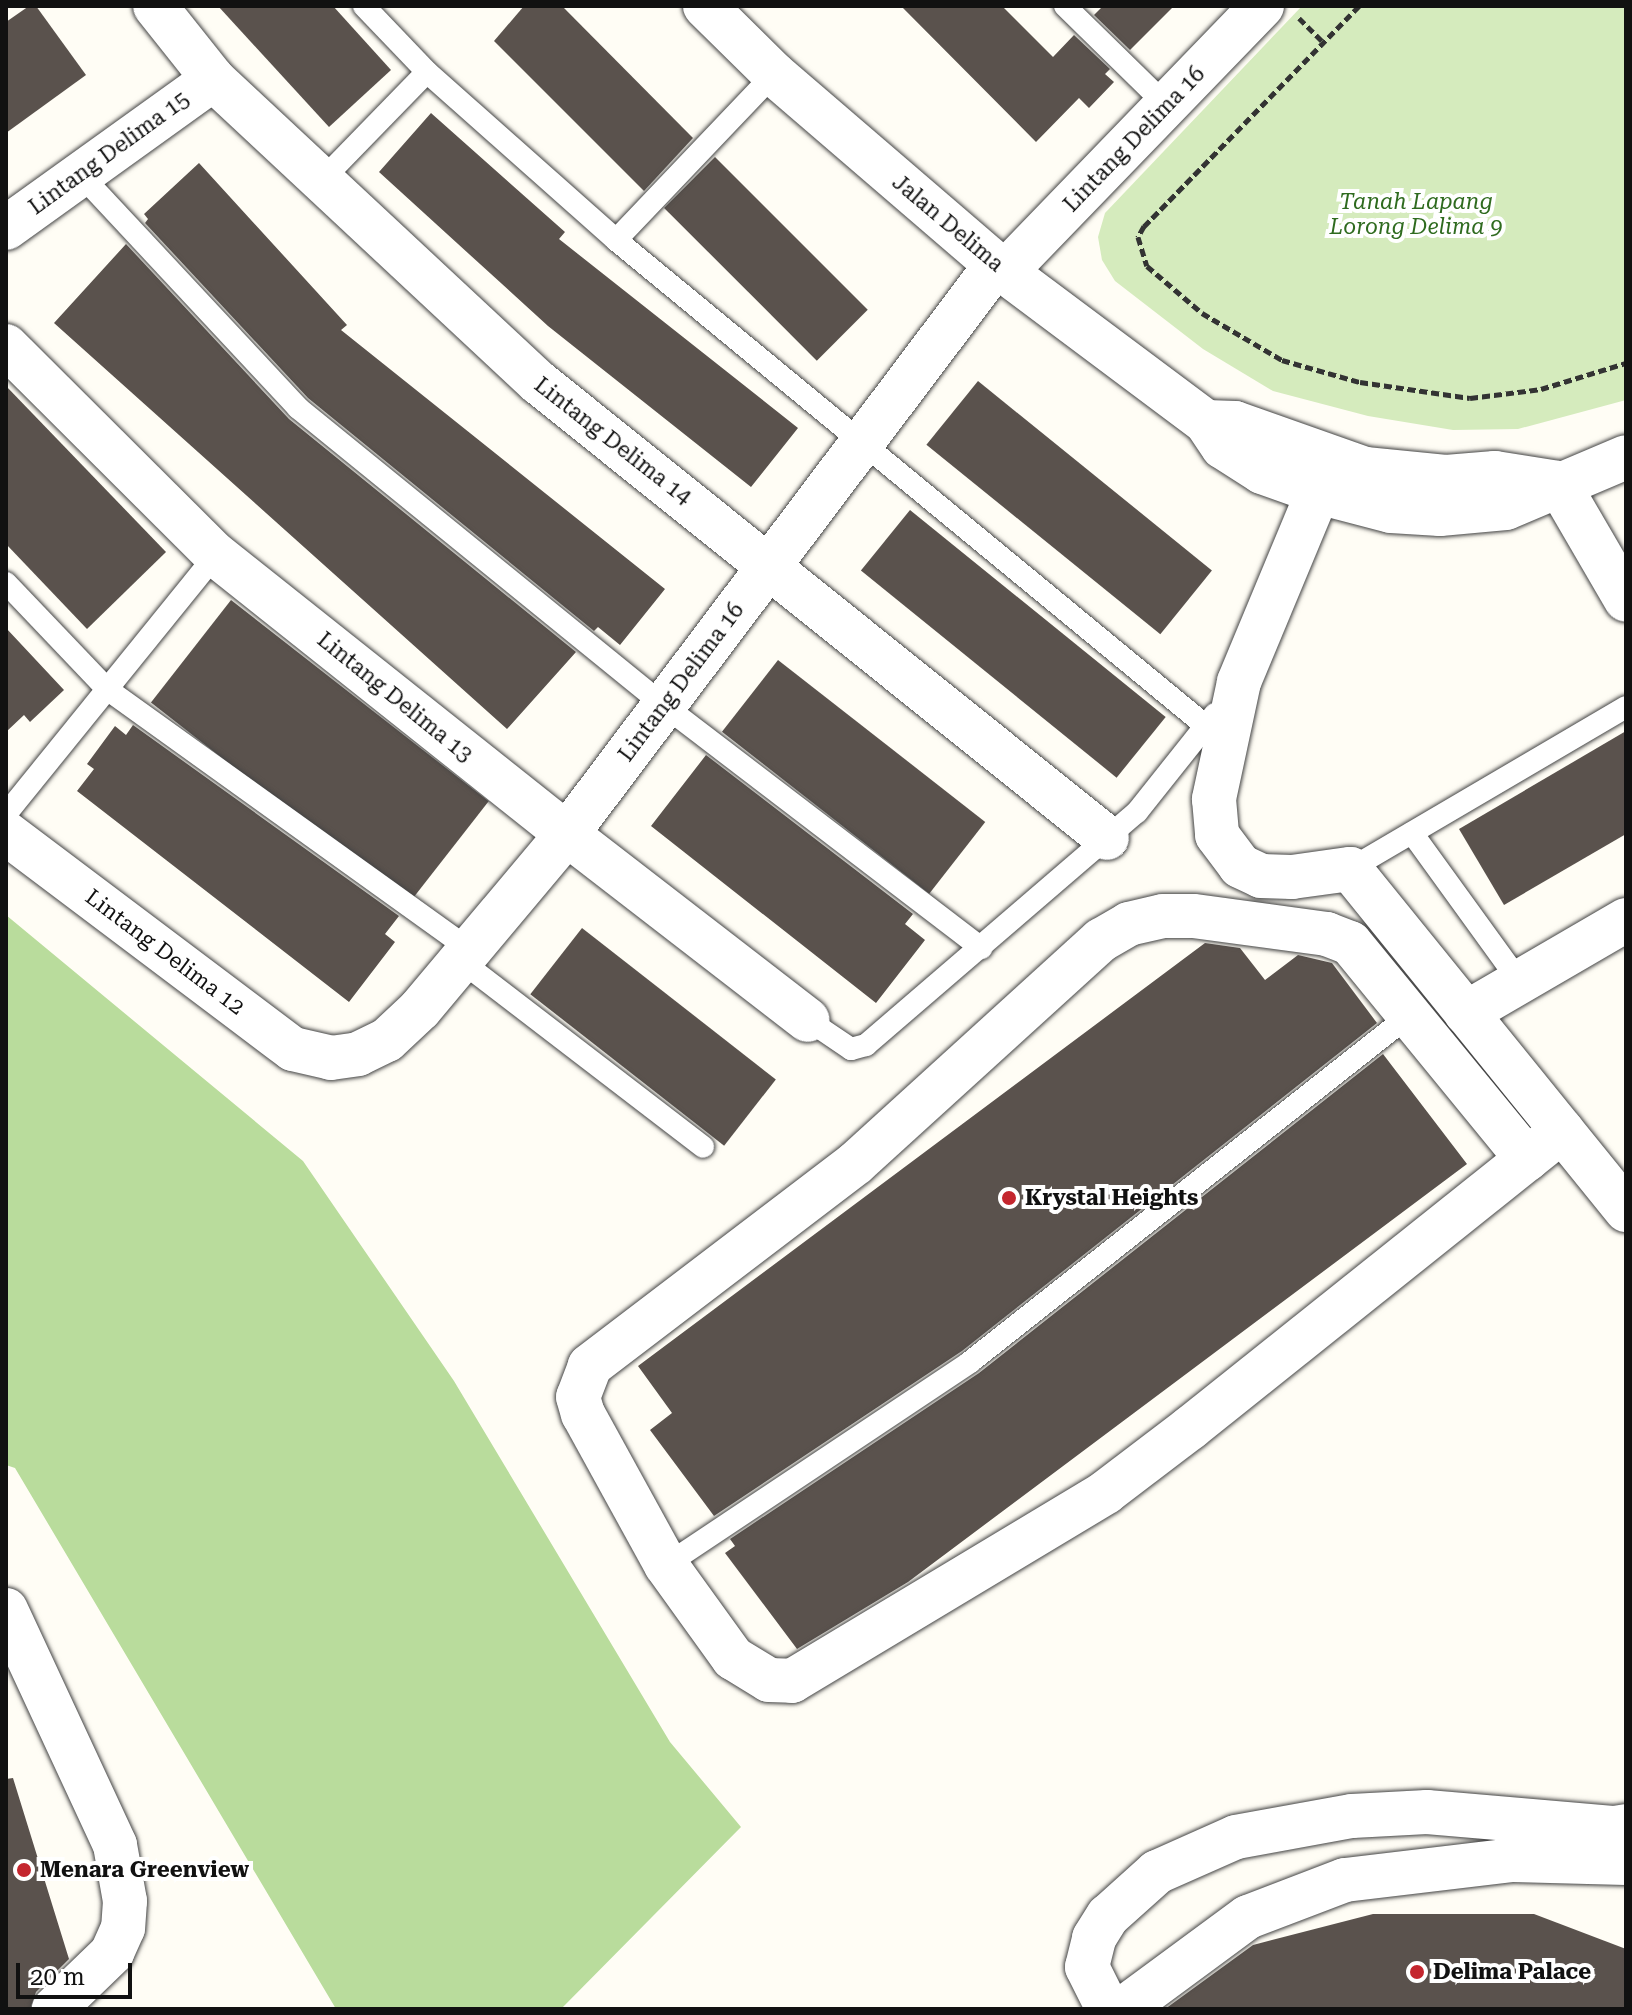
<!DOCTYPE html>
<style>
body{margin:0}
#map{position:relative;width:1632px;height:2015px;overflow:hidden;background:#fffdf5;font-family:"Roboto Serif",serif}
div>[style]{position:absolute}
.green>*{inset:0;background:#d5ebbd}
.forest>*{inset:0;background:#b9dc9c}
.building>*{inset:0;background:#5a524d;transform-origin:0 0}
.path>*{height:5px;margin-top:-2.5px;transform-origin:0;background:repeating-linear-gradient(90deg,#333 0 8px,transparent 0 12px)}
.roads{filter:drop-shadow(0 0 2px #444) drop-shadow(0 0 2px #444)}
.service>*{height:22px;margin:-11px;padding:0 11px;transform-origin:11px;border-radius:11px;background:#fff}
.minor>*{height:44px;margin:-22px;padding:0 22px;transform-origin:22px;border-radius:22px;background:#fff}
.tertiary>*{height:44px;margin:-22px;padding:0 22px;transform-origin:22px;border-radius:22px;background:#fff}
.dots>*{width:22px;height:22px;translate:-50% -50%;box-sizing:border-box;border:4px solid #fff;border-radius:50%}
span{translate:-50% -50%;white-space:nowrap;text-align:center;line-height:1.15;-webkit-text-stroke:8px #fff;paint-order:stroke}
.street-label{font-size:22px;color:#111}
.park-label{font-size:22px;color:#2f6b1f;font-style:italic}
.poi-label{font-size:22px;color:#111;font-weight:700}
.left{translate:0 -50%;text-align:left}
.frame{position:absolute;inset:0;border:8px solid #111;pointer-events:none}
.scale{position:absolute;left:16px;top:1963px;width:116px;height:36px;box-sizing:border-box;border:4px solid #111;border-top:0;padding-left:10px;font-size:24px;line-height:28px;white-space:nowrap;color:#111;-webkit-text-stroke:6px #fff;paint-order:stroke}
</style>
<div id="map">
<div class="green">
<div style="clip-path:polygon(1302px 6px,1626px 6px,1626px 400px,1518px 429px,1453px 430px,1368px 416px,1273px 391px,1203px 349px,1115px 281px,1102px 260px,1098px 237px,1105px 213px)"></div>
</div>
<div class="forest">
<div style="clip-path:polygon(6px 915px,303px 1161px,454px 1381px,670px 1742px,741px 1827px,561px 2009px,336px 2009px,15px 1468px,6px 1465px)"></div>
</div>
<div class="building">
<div style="clip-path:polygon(29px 6px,36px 6px,86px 75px,6px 133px,6px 22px)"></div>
<div style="clip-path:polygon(218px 6px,333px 6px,391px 70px,329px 127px)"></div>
<div style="clip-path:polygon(524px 6px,562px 6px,693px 138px,644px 191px,494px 41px)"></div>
<div style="clip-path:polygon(901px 6px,1002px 6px,1053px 57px,1074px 35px,1110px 69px,1105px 74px,1114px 82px,1089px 108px,1079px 98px,1036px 142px)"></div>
<div style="clip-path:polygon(1103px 6px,1174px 6px,1130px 50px,1094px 15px)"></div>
<div style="clip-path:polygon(431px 113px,565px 232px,559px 239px,798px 428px,751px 487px,548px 326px,379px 172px)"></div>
<div style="left:715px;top:157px;width:216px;height:72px;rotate:45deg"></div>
<div style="clip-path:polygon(199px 163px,347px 325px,341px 330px,665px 589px,620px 645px,598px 627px,594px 631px,308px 398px,145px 223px,148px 219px,144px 214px)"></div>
<div style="clip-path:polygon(126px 244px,289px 419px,576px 652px,507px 729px,54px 323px)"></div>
<div style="left:978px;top:381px;width:301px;height:82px;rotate:39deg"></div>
<div style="clip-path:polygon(6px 386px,166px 552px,87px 629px,6px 544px)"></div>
<div style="left:910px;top:510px;width:329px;height:78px;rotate:39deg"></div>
<div style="left:231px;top:600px;width:327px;height:130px;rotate:38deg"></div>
<div style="clip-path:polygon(6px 628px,64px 690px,30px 722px,24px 715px,6px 732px)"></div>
<div style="left:778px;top:660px;width:263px;height:91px;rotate:38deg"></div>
<div style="clip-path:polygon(133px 725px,399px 916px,385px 934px,395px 942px,349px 1002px,77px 791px,94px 769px,87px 764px,115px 726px,126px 735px)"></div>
<div style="clip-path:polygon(1626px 731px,1626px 834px,1504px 905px,1459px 829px)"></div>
<div style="clip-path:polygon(706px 755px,913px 914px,905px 924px,925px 940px,876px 1003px,651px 826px)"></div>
<div style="left:582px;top:928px;width:246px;height:84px;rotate:38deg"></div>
<div style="clip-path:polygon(1205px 943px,1240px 948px,1265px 980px,1298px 955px,1332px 963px,1377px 1023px,962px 1351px,714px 1516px,650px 1430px,672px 1413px,638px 1366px)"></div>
<div style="clip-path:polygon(1383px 1054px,1467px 1164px,908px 1582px,797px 1649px,725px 1553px,735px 1546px,730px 1539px,979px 1373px)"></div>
<div style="clip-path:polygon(13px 1778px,69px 1959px,36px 1992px,30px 2009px,6px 2009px,6px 1779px)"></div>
<div style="clip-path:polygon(1373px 1914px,1534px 1914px,1626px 1949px,1626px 2009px,1165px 2009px,1253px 1945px)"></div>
</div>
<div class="path">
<div style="left:1359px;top:6px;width:308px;rotate:134.3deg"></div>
<div style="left:1144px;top:226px;width:13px;rotate:119deg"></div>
<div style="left:1138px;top:237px;width:30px;rotate:73deg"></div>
<div style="left:1147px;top:266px;width:72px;rotate:40.5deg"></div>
<div style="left:1202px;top:313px;width:93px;rotate:30.4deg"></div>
<div style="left:1282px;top:360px;width:81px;rotate:15.8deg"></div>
<div style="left:1360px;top:382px;width:111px;rotate:8.3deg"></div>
<div style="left:1470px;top:398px;width:72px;rotate:-7.2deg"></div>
<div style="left:1541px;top:389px;width:89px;rotate:-17deg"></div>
<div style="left:1299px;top:18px;width:34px;rotate:45deg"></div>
</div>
<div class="roads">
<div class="service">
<div style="left:364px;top:6px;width:91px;rotate:46.3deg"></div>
<div style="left:427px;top:72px;width:253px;rotate:41.6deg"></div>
<div style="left:616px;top:240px;width:764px;rotate:39.48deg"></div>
<div style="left:1065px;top:6px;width:141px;rotate:44.4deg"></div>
<div style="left:80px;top:174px;width:320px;rotate:47deg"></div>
<div style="left:298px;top:408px;width:469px;rotate:39.1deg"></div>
<div style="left:662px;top:704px;width:402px;rotate:37.4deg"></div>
<div style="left:320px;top:182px;width:153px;rotate:-45.8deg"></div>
<div style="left:616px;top:240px;width:229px;rotate:-46.4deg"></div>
<div style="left:6px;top:583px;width:146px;rotate:46.4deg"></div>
<div style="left:107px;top:689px;width:446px;rotate:35.7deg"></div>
<div style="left:6px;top:814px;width:333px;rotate:-51deg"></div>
<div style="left:1412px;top:833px;width:183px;rotate:54.1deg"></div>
<div style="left:1350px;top:869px;width:320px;rotate:-30.4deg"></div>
<div style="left:461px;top:961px;width:305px;rotate:37.5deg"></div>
<div style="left:808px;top:1020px;width:52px;rotate:34deg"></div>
<div style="left:851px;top:1049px;width:16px;rotate:-15deg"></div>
<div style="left:866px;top:1045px;width:357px;rotate:-40.7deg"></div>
<div style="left:1137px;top:812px;width:125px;rotate:-51.5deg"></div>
<div style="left:666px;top:1565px;width:366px;rotate:-33.7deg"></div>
<div style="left:970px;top:1362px;width:562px;rotate:-38.28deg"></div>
</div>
<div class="minor">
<div style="left:155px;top:6px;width:93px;rotate:51.5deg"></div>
<div style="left:213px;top:79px;width:444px;rotate:43deg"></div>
<div style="left:538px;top:382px;width:729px;rotate:38.71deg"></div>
<div style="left:6px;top:228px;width:255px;rotate:-35.7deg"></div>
<div style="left:1005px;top:272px;width:370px;rotate:-46deg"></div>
<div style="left:6px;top:346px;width:296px;rotate:44.9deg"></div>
<div style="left:216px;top:555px;width:448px;rotate:38.5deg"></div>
<div style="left:567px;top:834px;width:304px;rotate:37.7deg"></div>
<div style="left:1558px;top:483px;width:135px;rotate:59.8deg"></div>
<div style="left:1318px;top:492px;width:206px;rotate:112.6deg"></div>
<div style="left:1239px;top:682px;width:120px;rotate:102.1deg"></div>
<div style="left:1214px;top:799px;width:36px;rotate:85deg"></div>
<div style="left:1217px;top:835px;width:39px;rotate:53deg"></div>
<div style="left:1240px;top:866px;width:23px;rotate:25deg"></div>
<div style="left:1261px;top:876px;width:31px;rotate:2deg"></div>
<div style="left:1292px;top:877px;width:59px;rotate:-7.9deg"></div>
<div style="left:1350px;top:869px;width:439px;rotate:51deg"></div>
<div style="left:6px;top:833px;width:359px;rotate:37deg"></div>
<div style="left:293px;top:1049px;width:39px;rotate:13deg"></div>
<div style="left:331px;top:1058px;width:27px;rotate:-8deg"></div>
<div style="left:358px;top:1054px;width:32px;rotate:-26deg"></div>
<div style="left:387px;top:1040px;width:45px;rotate:-43.2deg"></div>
<div style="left:420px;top:1009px;width:229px;rotate:-50deg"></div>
<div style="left:567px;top:834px;width:713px;rotate:-52.99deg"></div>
<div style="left:1466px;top:1013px;width:185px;rotate:-30.2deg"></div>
<div style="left:1527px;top:1159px;width:279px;rotate:-129.3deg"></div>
<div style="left:1350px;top:943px;width:25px;rotate:-159deg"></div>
<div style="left:1327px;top:934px;width:135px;rotate:-172.3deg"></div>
<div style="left:1193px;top:916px;width:30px;rotate:180deg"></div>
<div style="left:1163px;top:916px;width:35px;rotate:167deg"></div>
<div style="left:1129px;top:924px;width:32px;rotate:150deg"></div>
<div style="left:1101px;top:940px;width:331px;rotate:137.7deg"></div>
<div style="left:856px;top:1163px;width:335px;rotate:142.7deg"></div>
<div style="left:590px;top:1366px;width:33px;rotate:111deg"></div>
<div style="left:578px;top:1397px;width:18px;rotate:74deg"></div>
<div style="left:583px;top:1414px;width:172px;rotate:61.2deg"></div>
<div style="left:666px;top:1565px;width:115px;rotate:54.2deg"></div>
<div style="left:733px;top:1658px;width:42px;rotate:31.4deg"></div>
<div style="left:769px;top:1680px;width:23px;rotate:2deg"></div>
<div style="left:792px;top:1681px;width:366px;rotate:-31deg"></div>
<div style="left:1106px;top:1492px;width:106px;rotate:-37.3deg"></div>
<div style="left:1190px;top:1428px;width:431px;rotate:-38.6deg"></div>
<div style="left:1527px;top:1159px;width:45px;rotate:-38.7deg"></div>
<div style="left:6px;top:1610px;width:259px;rotate:65.1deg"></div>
<div style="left:115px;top:1845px;width:57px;rotate:79.9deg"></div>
<div style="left:125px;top:1901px;width:27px;rotate:94deg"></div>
<div style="left:123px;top:1928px;width:27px;rotate:114deg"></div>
<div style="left:112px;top:1953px;width:81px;rotate:136deg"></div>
<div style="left:1108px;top:2009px;width:47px;rotate:-116.6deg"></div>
<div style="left:1087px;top:1967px;width:30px;rotate:-76deg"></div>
<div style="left:1094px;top:1938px;width:26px;rotate:-58deg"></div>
<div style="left:1108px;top:1916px;width:66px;rotate:-41.9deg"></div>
<div style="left:1157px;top:1872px;width:86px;rotate:-23.9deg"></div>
<div style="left:1236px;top:1837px;width:118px;rotate:-10.3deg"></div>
<div style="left:1352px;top:1816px;width:75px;rotate:-3.1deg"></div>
<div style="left:1427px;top:1812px;width:189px;rotate:4.9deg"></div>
<div style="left:1615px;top:1828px;width:11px;rotate:-10deg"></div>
<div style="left:1123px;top:2009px;width:155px;rotate:-36.4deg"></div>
<div style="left:1248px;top:1917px;width:104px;rotate:-20.9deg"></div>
<div style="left:1345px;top:1880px;width:169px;rotate:-6.8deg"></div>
<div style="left:1513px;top:1860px;width:113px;rotate:1.5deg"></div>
</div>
<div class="tertiary">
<div style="left:705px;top:6px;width:97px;rotate:44.6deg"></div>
<div style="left:774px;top:74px;width:293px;rotate:40.7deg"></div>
<div style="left:996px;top:265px;width:262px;rotate:36.8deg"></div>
<div style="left:1206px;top:422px;width:30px;rotate:56deg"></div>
<div style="left:1223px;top:447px;width:46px;rotate:32.7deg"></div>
<div style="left:1262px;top:472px;width:59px;rotate:19.7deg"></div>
<div style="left:1318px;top:492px;width:75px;rotate:14.6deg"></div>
<div style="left:1391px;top:511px;width:49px;rotate:3.5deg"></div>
<div style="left:1440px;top:514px;width:66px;rotate:-5.2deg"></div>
<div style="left:1506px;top:508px;width:130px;rotate:-23deg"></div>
<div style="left:1206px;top:422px;width:29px;rotate:2deg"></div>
<div style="left:1235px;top:423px;width:138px;rotate:19.5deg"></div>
<div style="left:1365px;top:469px;width:81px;rotate:5.6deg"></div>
<div style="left:1446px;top:477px;width:49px;rotate:-4.7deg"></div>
<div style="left:1495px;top:473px;width:64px;rotate:9deg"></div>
</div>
</div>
<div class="dots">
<div style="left:1009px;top:1198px;background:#c4262e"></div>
<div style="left:24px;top:1870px;background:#c4262e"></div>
<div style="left:1417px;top:1972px;background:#c4262e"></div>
</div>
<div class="street-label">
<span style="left:1134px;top:139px;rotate:-46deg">Lintang Delima 16</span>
<span style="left:109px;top:153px;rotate:-36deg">Lintang Delima 15</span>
<span style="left:948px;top:223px;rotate:40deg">Jalan Delima</span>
<span style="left:613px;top:441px;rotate:38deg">Lintang Delima 14</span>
<span style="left:681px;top:682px;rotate:-53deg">Lintang Delima 16</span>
<span style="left:395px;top:697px;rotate:39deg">Lintang Delima 13</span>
<span style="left:165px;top:952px;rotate:37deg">Lintang Delima 12</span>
</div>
<div class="park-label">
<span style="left:1416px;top:214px">Tanah Lapang<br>Lorong Delima 9</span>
</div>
<div class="poi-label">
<span class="left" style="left:1025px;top:1198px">Krystal Heights</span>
<span class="left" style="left:40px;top:1870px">Menara Greenview</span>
<span class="left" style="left:1433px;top:1972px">Delima Palace</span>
</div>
<div class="frame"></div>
<div class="scale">20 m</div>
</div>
